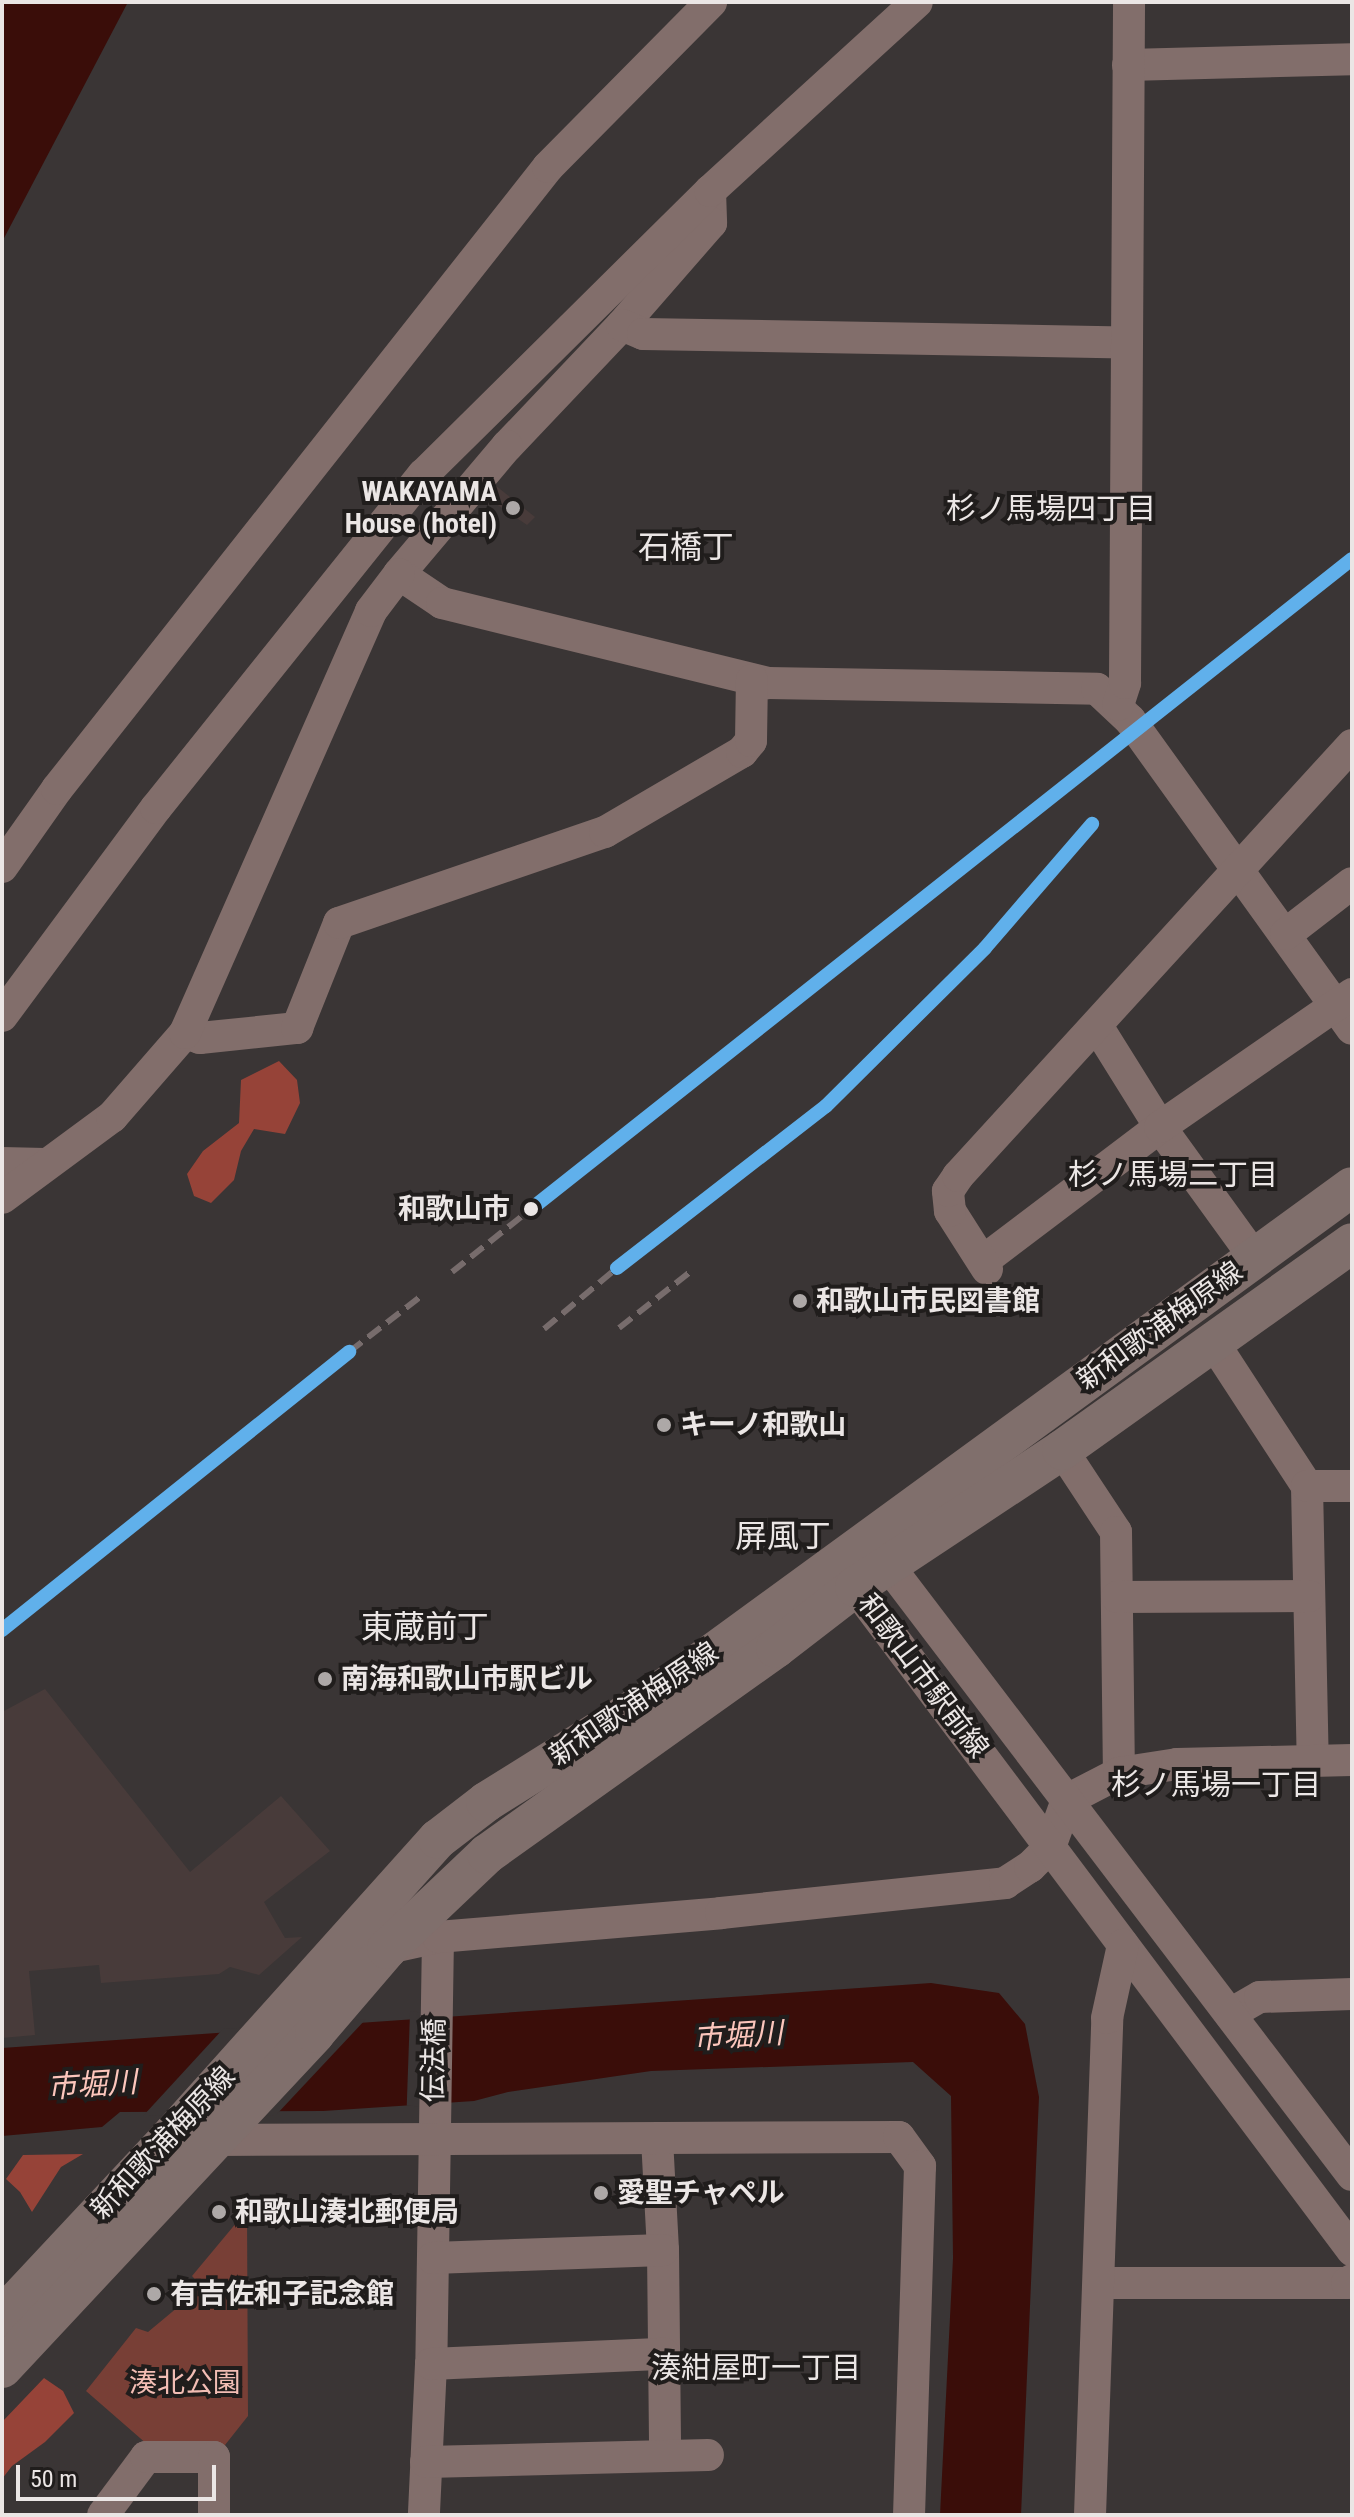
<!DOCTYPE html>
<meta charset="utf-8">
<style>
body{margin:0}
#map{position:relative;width:1354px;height:2517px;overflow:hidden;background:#3a3535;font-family:"Roboto Condensed","Noto Sans JP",sans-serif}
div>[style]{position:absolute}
.built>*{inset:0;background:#483b3a}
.green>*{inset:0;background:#783f36}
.forest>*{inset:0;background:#964338}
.water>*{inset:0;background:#3a0d09}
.pier>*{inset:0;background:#3a3535;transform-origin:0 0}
.minor>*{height:32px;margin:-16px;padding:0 16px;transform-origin:16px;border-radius:16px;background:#826e6b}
.major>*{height:40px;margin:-20px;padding:0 20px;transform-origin:20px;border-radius:20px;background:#806f6c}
.rail>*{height:6px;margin-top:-3px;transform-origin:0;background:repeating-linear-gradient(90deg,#776c6c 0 16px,transparent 0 24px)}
.rail-1>*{height:14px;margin:-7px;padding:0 7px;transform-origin:7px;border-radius:7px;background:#60b0eb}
.dots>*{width:22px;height:22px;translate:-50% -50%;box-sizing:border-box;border:4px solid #201d1c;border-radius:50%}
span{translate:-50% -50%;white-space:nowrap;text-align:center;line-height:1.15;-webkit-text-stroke:8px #201d1c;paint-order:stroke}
.poi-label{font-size:28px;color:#ebe6e5;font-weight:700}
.right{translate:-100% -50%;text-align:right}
.left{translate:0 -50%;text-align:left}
.stop-label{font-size:28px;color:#ebe6e5;font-weight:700}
.street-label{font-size:28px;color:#ebe6e5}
.park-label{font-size:28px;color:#f2bdb4}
.neighbourhood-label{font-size:30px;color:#ebe6e5}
.water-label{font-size:30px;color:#fcc6bc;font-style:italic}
.quarter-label{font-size:32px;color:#ebe6e5}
.frame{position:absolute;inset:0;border:4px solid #ebe6e5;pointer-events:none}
.scale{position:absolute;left:16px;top:2465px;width:200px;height:36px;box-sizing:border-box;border:4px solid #ebe6e5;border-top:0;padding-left:10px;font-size:24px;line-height:28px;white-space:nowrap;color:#ebe6e5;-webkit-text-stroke:6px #201d1c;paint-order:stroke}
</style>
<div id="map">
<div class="built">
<div style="clip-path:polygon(490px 481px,535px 517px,527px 525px,480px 493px)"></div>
<div style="clip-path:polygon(45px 1689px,190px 1872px,281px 1796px,330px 1851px,264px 1902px,285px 1938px,302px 1937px,259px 1975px,230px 1967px,219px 1974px,101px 1983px,99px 1965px,29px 1971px,35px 2035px,2px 2038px,2px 1712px)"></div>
</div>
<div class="green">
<div style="clip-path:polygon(247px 2210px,248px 2416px,225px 2445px,148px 2445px,86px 2391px,136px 2328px,148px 2332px,202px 2287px,192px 2276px)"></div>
</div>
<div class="forest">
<div style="clip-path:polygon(279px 1061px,297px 1080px,300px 1103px,285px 1134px,254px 1129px,241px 1151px,234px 1180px,211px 1203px,194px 1196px,187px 1174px,203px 1151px,239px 1123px,241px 1080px)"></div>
<div style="clip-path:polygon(83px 2154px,61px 2167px,32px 2212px,20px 2192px,6px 2179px,23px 2155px)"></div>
<div style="clip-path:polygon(44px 2378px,63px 2391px,74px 2413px,45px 2442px,12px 2466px,2px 2479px,2px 2422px)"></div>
</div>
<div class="water">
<div style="clip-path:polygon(2px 2px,128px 2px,2px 242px)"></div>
<div style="clip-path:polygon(931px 1983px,999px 1993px,1025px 2024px,1039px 2097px,1021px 2515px,940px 2515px,953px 2258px,951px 2096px,913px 2062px,651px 2071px,508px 2092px,474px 2101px,323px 2111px,120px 2112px,102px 2127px,2px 2136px,2px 2048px)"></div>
</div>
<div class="pier">
<div style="left:447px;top:2013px;width:94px;height:37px;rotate:92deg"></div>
<div style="clip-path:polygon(366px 2019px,276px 2115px,143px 2116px,223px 2029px)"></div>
</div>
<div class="minor">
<div style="left:1128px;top:65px;width:224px;rotate:-1.5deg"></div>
<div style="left:710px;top:191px;width:32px;rotate:88deg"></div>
<div style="left:711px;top:223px;width:135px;rotate:131.1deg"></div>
<div style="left:622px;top:325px;width:167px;rotate:133.5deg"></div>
<div style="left:507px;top:446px;width:167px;rotate:130.2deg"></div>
<div style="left:399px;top:574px;width:52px;rotate:34deg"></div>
<div style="left:442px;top:603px;width:336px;rotate:13.8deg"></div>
<div style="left:768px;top:683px;width:329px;rotate:1deg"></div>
<div style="left:1097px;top:689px;width:45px;rotate:43.2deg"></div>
<div style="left:1130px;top:720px;width:380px;rotate:54.3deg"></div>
<div style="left:622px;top:325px;width:23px;rotate:23deg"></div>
<div style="left:643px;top:334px;width:481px;rotate:1deg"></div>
<div style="left:1118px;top:705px;width:23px;rotate:-72deg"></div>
<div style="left:1125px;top:683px;width:681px;rotate:-89.66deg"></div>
<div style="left:2px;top:867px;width:95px;rotate:-54.8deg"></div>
<div style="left:57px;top:789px;width:792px;rotate:-51.71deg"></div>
<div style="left:548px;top:167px;width:232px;rotate:-45.3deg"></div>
<div style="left:1286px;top:934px;width:83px;rotate:-37.7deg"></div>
<div style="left:2px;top:1016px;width:259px;rotate:-53.5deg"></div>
<div style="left:156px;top:808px;width:427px;rotate:-51.3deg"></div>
<div style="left:423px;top:475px;width:404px;rotate:-44.7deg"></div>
<div style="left:710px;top:191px;width:280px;rotate:-42.4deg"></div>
<div style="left:1097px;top:1026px;width:119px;rotate:58deg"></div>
<div style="left:1160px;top:1127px;width:160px;rotate:54.1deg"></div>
<div style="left:185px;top:1033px;width:16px;rotate:18deg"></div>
<div style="left:200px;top:1038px;width:98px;rotate:-5.9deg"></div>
<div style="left:297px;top:1028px;width:113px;rotate:-68.2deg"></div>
<div style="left:339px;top:923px;width:281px;rotate:-18.9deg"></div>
<div style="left:605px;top:832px;width:159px;rotate:-30.3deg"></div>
<div style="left:742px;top:752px;width:14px;rotate:-51deg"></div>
<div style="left:751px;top:741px;width:61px;rotate:-89.1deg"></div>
<div style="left:2px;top:1163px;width:43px;rotate:1.3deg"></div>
<div style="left:2px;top:1198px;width:137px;rotate:-36.4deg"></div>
<div style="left:112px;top:1117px;width:111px;rotate:-49deg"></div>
<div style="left:185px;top:1033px;width:461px;rotate:-66.2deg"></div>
<div style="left:371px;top:611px;width:46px;rotate:-52.9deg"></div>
<div style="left:983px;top:1261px;width:222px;rotate:-37.1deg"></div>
<div style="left:1160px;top:1127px;width:234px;rotate:-34.7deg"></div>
<div style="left:987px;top:1269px;width:69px;rotate:-122.5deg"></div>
<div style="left:950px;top:1211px;width:20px;rotate:-96deg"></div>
<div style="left:948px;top:1191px;width:18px;rotate:-56deg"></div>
<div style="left:958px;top:1176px;width:584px;rotate:-47.57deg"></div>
<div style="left:1213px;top:1342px;width:172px;rotate:56.9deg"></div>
<div style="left:1307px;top:1486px;width:275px;rotate:88.8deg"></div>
<div style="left:1062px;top:1450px;width:98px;rotate:56.6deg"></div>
<div style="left:1116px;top:1532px;width:241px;rotate:89.3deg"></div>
<div style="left:1307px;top:1486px;width:45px"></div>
<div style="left:1117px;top:1597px;width:192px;rotate:-0.3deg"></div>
<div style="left:422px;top:1922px;width:22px;rotate:43deg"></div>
<div style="left:438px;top:1937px;width:427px;rotate:90.9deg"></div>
<div style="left:431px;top:2364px;width:151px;rotate:92.7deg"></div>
<div style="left:384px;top:1949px;width:55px;rotate:-12.5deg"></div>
<div style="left:438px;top:1937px;width:284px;rotate:-4.8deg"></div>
<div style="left:721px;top:1913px;width:286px;rotate:-6deg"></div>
<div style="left:1005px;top:1883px;width:30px;rotate:-33deg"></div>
<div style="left:1030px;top:1867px;width:28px;rotate:-45deg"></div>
<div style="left:1050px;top:1847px;width:50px;rotate:-70.1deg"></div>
<div style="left:1067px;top:1800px;width:59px;rotate:-27.4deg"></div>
<div style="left:1119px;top:1773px;width:59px;rotate:-8.8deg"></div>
<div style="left:1177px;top:1764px;width:175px;rotate:-1.3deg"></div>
<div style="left:1230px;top:2014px;width:34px;rotate:-30deg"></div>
<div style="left:1260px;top:1997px;width:92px;rotate:-1.9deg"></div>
<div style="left:657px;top:2139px;width:111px;rotate:86.9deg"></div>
<div style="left:663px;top:2250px;width:205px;rotate:89.4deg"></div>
<div style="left:213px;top:2140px;width:686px;rotate:-0.25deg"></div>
<div style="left:899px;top:2137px;width:36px;rotate:54deg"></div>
<div style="left:920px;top:2166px;width:349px;rotate:91.8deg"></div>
<div style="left:1352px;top:2175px;width:766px;rotate:-127.26deg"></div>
<div style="left:888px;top:1565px;width:38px;rotate:-150deg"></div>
<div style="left:855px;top:1546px;width:41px;rotate:90deg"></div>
<div style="left:855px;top:1587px;width:829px;rotate:53.14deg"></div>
<div style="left:433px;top:2258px;width:230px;rotate:-2deg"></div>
<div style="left:1100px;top:2283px;width:247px"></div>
<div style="left:1347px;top:2283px;width:6px;rotate:-31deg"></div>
<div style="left:431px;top:2364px;width:233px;rotate:-2.5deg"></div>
<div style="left:426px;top:2462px;width:282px;rotate:-1.4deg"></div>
<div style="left:103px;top:2515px;width:72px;rotate:-53.4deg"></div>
<div style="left:146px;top:2457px;width:68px"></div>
<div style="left:214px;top:2457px;width:58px;rotate:90deg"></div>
<div style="left:1090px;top:2515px;width:497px;rotate:-88deg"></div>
<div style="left:1107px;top:2018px;width:75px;rotate:-77.6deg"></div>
</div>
<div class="major">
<div style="left:2px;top:2317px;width:252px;rotate:-46.9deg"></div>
<div style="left:174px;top:2133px;width:395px;rotate:-48.1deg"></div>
<div style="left:438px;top:1839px;width:61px;rotate:-37.6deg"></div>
<div style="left:486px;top:1802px;width:192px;rotate:-32deg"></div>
<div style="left:649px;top:1700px;width:870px;rotate:-36.12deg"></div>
<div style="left:2px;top:2368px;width:458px;rotate:-46.9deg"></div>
<div style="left:315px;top:2033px;width:111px;rotate:-49.4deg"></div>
<div style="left:387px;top:1949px;width:138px;rotate:-43.5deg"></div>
<div style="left:487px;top:1854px;width:355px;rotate:-35.5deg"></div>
<div style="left:776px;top:1648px;width:100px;rotate:-37.7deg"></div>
<div style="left:855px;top:1587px;width:248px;rotate:-33.5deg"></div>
<div style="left:1062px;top:1450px;width:356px;rotate:-35.5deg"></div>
</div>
<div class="rail">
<div style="left:452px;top:1272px;width:101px;rotate:-38.6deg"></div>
<div style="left:619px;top:1328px;width:89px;rotate:-38.2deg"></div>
<div style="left:544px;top:1329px;width:95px;rotate:-39.9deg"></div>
<div style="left:349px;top:1352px;width:90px;rotate:-37.8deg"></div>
</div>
<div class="rail-1">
<div style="left:531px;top:1209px;width:1047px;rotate:-38.37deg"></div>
<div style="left:617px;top:1268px;width:264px;rotate:-37.8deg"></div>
<div style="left:826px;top:1106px;width:224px;rotate:-44.8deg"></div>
<div style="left:985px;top:948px;width:164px;rotate:-49.2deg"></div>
<div style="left:2px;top:1630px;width:445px;rotate:-38.7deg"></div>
</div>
<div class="dots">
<div style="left:513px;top:508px;background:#ada8a7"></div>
<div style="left:531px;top:1209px;background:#ebe6e5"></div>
<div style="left:800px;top:1301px;background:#ada8a7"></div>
<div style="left:664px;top:1425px;background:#ada8a7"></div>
<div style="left:325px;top:1679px;background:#ada8a7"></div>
<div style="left:601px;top:2193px;background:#ada8a7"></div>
<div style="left:219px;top:2212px;background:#ada8a7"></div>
<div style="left:154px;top:2294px;background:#ada8a7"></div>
</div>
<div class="poi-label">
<span class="right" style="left:497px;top:508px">WAKAYAMA<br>House (hotel)</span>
<span class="left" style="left:816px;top:1301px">和歌山市民図書館</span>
<span class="left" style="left:680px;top:1425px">キーノ和歌山</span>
<span class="left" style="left:341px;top:1679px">南海和歌山市駅ビル</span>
<span class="left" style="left:617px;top:2193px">愛聖チャペル</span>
<span class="left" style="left:235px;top:2212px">和歌山湊北郵便局</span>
<span class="left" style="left:170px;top:2294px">有吉佐和子記念館</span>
</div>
<div class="stop-label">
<span class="right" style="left:510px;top:1209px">和歌山市</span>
</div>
<div class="street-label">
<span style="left:1160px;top:1326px;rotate:-36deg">新和歌浦梅原線</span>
<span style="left:923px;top:1676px;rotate:53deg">和歌山市駅前線</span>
<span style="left:634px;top:1704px;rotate:-34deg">新和歌浦梅原線</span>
<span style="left:434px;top:2060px;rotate:-89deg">伝法橋</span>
<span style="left:163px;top:2143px;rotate:-47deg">新和歌浦梅原線</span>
</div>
<div class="park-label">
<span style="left:185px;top:2383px">湊北公園</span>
</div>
<div class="neighbourhood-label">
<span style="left:1051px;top:509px">杉ノ馬場四丁目</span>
<span style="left:1173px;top:1175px">杉ノ馬場二丁目</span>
<span style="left:1216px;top:1785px">杉ノ馬場一丁目</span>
<span style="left:756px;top:2368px">湊紺屋町一丁目</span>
</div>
<div class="water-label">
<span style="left:738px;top:2036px;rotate:-4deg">市堀川</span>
<span style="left:92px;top:2085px;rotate:-4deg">市堀川</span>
</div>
<div class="quarter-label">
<span style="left:686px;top:547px">石橋丁</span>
<span style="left:783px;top:1536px">屏風丁</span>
<span style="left:425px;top:1627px">東蔵前丁</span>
</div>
<div class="frame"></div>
<div class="scale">50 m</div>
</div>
